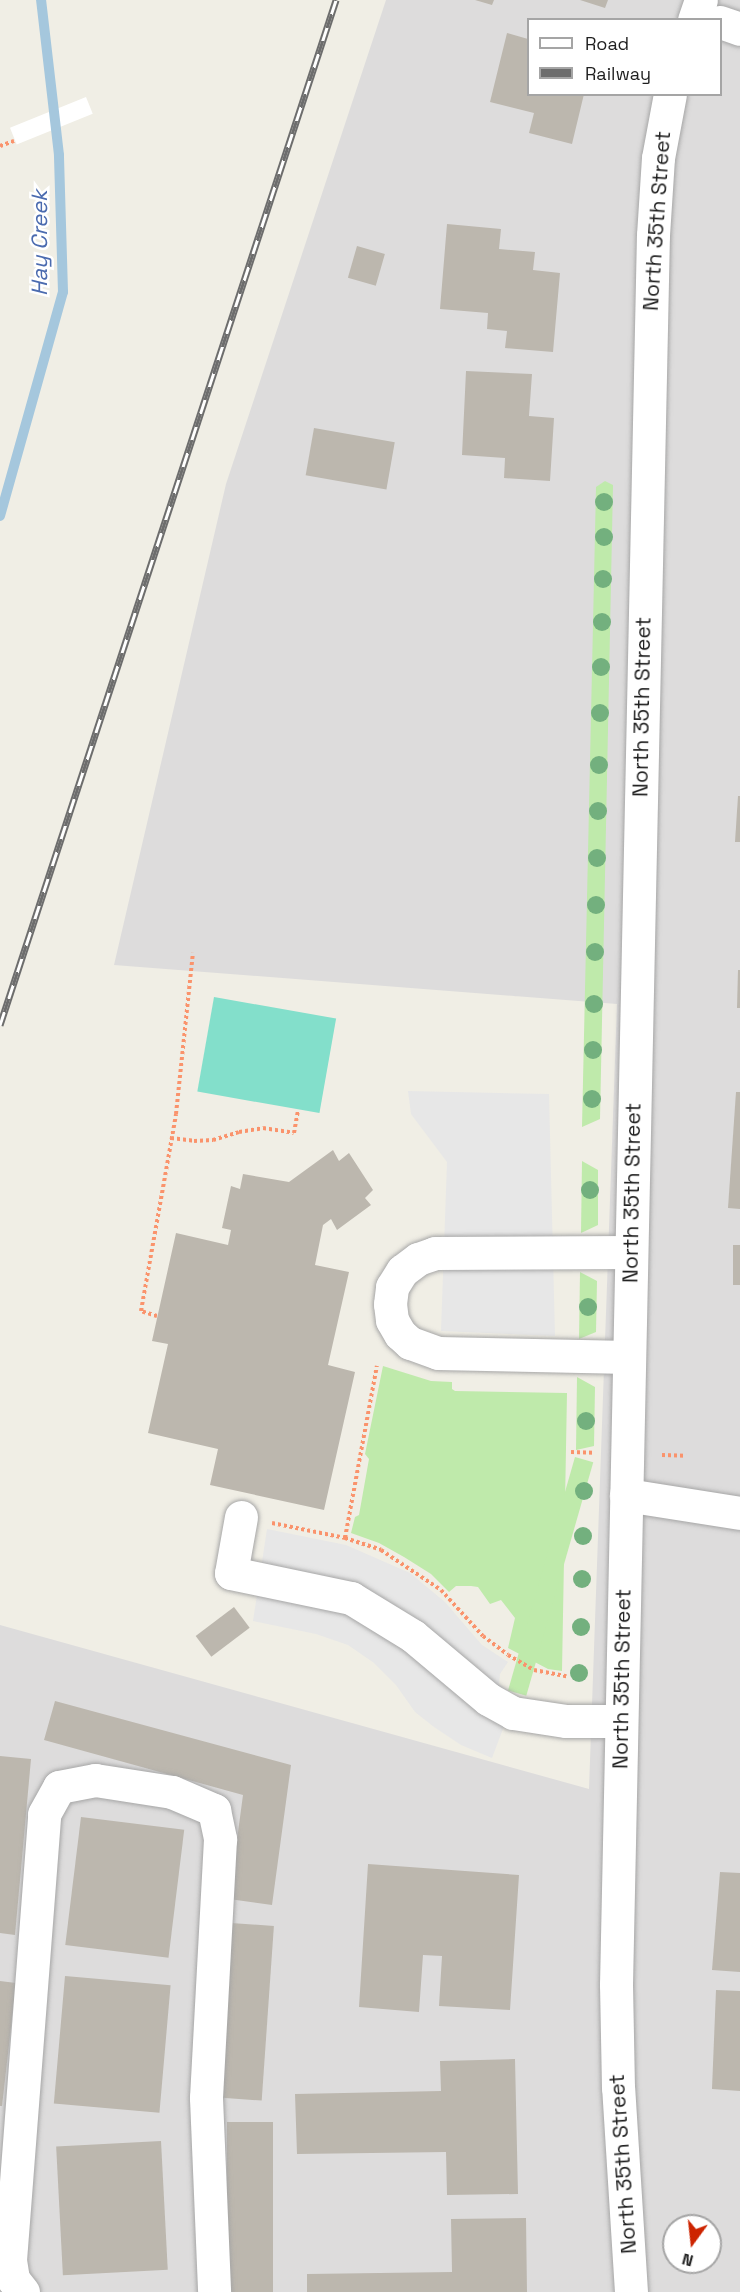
<!DOCTYPE html>
<style>
body{margin:0}
#map{position:relative;width:740px;height:2292px;overflow:hidden;background:#f0eee5;font-family:"Space Grotesk",sans-serif}
div>[style]{position:absolute}
.residential>*{inset:0;background:#dddcdc}
.grass>*{inset:0;background:#bfeaab;transform-origin:0 0}
.pitch>*{inset:0;background:#83dfcb;transform-origin:0 0}
.parking>*{inset:0;background:#e7e7e7}
.pier>*{inset:0;background:#fff;transform-origin:0 0}
.stream>*{height:10px;margin:-5px;padding:0 5px;transform-origin:5px;border-radius:5px;background:#a5c7dd}
.building>*{inset:0;background:#bcb7ae;transform-origin:0 0}
.path>*{height:4px;margin-top:-2px;transform-origin:0;background:repeating-linear-gradient(90deg,#fa936c 0 3px,transparent 0 6px)}
.roads{filter:drop-shadow(0 0 2px #a6a6a6) drop-shadow(0 0 2px #a6a6a6)}
.minor>*{height:33px;margin:-16.5px;padding:0 16.5px;transform-origin:16.5px;border-radius:16.5px;background:#fff}
.rail>*{height:7px;margin-top:-3.5px;transform-origin:0;background:repeating-linear-gradient(90deg,#fff 0 14px,#6d6d6d 0 28px);box-sizing:border-box;border-block:2px solid #6d6d6d}
.trees>*{width:18px;height:18px;margin:-9px;border-radius:50%;background:#73b07e}
span{translate:-50% -50%;white-space:nowrap;text-align:center;line-height:1.15;-webkit-text-stroke:5px #fff;paint-order:stroke}
.street-label{font-size:21px;color:#1f1f1f}
.water-label{font-size:22px;color:#4b6baf;font-style:italic}
.legend{position:absolute;left:527px;top:18px;width:195px;height:78px;box-sizing:border-box;background:#fff;border:2px solid #a5a5a5;margin:0;padding:8px 10px;list-style:none;font-size:18px;color:#1f1f1f}
.legend li{display:flex;align-items:center;gap:12px;height:30px}
.legend b{width:30px;border:2px solid #a5a5a5}
.north{position:absolute;left:662px;top:2214px;width:60px;height:60px;box-sizing:border-box;background:#fff;border:2px solid #a5a5a5;border-radius:50%;rotate:195deg;font-size:16px;font-weight:700;line-height:24px;text-align:center;color:#1f1f1f}
.north::after{content:'';display:block;margin:auto;width:21px;height:27px;background:#cd2400;clip-path:polygon(50% 0,100% 100%,50% 72%,0 100%)}
</style>
<div id="map">
<div class="residential">
<div style="clip-path:polygon(evenodd,386px 0,740px 0,740px 2292px,0 2292px,0 1625px,589px 1789px,617px 1004px,114px 965px,226px 484px,386px 0,528px 20px,720px 20px,720px 94px,528px 94px,528px 20px,386px 0,674px 2226px,710px 2226px,710px 2262px,674px 2262px,674px 2226px)"></div>
</div>
<div class="grass">
<div style="clip-path:polygon(605px 481px,613px 485px,600px 1119px,582px 1127px,596px 487px)"></div>
<div style="clip-path:polygon(582px 1161px,598px 1170px,598px 1225px,581px 1233px)"></div>
<div style="clip-path:polygon(580px 1272px,597px 1281px,596px 1332px,579px 1339px)"></div>
<div style="clip-path:polygon(383px 1366px,431px 1381px,452px 1382px,452px 1389px,455px 1391px,567px 1393px,562px 1671px,548px 1669px,508px 1648px,515px 1618px,501px 1600px,490px 1604px,478px 1587px,471px 1586px,456px 1586px,449px 1592px,431px 1574px,404px 1557px,379px 1543px,351px 1533px,355px 1517px,359px 1515px,369px 1459px,365px 1454px)"></div>
<div style="clip-path:polygon(577px 1377px,595px 1387px,594px 1446px,576px 1450px)"></div>
<div style="left:575px;top:1457px;width:19px;height:243px;rotate:16deg"></div>
</div>
<div class="pitch">
<div style="left:214px;top:997px;width:124px;height:96px;rotate:10deg"></div>
</div>
<div class="parking">
<div style="clip-path:polygon(408px 1091px,549px 1094px,555px 1336px,441px 1331px,447px 1162px,411px 1114px)"></div>
<div style="clip-path:polygon(267px 1529px,346px 1545px,410px 1573px,445px 1602px,482px 1645px,508px 1662px,500px 1674px,499px 1684px,515px 1697px,492px 1758px,461px 1745px,434px 1727px,415px 1712px,396px 1685px,374px 1663px,348px 1645px,316px 1634px,253px 1621px)"></div>
</div>
<div class="pier">
<div style="left:86px;top:97px;width:18px;height:82px;rotate:68deg"></div>
</div>
<div class="stream">
<div style="left:0;top:516px;width:233px;rotate:-74.3deg"></div>
<div style="left:63px;top:292px;width:137px;rotate:-91.7deg"></div>
<div style="left:59px;top:155px;width:156px;rotate:-96.6deg"></div>
</div>
<div class="building">
<div style="clip-path:polygon(475px 0,494px 0,492px 5px)"></div>
<div style="clip-path:polygon(580px 0,608px 0,605px 8px)"></div>
<div style="clip-path:polygon(507px 33px,528px 39px,528px 94px,584px 94px,572px 144px,529px 133px,534px 113px,490px 102px)"></div>
<div style="clip-path:polygon(447px 224px,501px 229px,499px 249px,535px 252px,533px 270px,560px 273px,553px 352px,505px 348px,507px 331px,487px 329px,488px 313px,440px 309px)"></div>
<div style="left:357px;top:246px;width:29px;height:33px;rotate:16deg"></div>
<div style="clip-path:polygon(466px 371px,532px 374px,529px 416px,554px 418px,550px 481px,504px 478px,505px 458px,462px 455px)"></div>
<div style="left:314px;top:428px;width:82px;height:48px;rotate:10deg"></div>
<div style="clip-path:polygon(738px 796px,740px 796px,740px 842px,735px 842px)"></div>
<div style="clip-path:polygon(738px 970px,740px 970px,740px 1008px,737px 1008px)"></div>
<div style="clip-path:polygon(736px 1092px,740px 1092px,740px 1209px,728px 1208px)"></div>
<div style="clip-path:polygon(333px 1150px,339px 1161px,349px 1153px,373px 1190px,365px 1198px,371px 1205px,337px 1230px,331px 1219px,323px 1225px,315px 1265px,349px 1272px,328px 1365px,355px 1372px,324px 1510px,210px 1485px,218px 1449px,148px 1433px,168px 1344px,152px 1341px,176px 1233px,228px 1245px,231px 1230px,222px 1228px,231px 1186px,240px 1189px,243px 1174px,289px 1182px)"></div>
<div style="left:733px;top:1245px;width:7px;height:40px"></div>
<div style="left:234px;top:1607px;width:26px;height:48px;rotate:53deg"></div>
<div style="clip-path:polygon(55px 1701px,291px 1765px,272px 1905px,229px 1899px,243px 1795px,44px 1740px)"></div>
<div style="clip-path:polygon(0 1756px,31px 1759px,15px 1935px,0 1933px)"></div>
<div style="left:81px;top:1817px;width:104px;height:129px;rotate:7deg"></div>
<div style="clip-path:polygon(368px 1864px,519px 1875px,510px 2010px,439px 2006px,442px 1956px,423px 1955px,419px 2012px,359px 2007px)"></div>
<div style="clip-path:polygon(720px 1872px,740px 1873px,740px 1972px,712px 1970px)"></div>
<div style="left:231px;top:1923px;width:43px;height:175px;rotate:4deg"></div>
<div style="left:65px;top:1976px;width:106px;height:128px;rotate:5deg"></div>
<div style="clip-path:polygon(0 1981px,16px 1983px,2px 2106px,0 2106px)"></div>
<div style="clip-path:polygon(716px 1990px,740px 1991px,740px 2091px,712px 2089px)"></div>
<div style="clip-path:polygon(515px 2059px,518px 2194px,447px 2195px,446px 2152px,297px 2154px,295px 2094px,441px 2091px,440px 2061px)"></div>
<div style="left:227px;top:2122px;width:46px;height:170px"></div>
<div style="left:161px;top:2141px;width:129px;height:105px;rotate:87deg"></div>
<div style="clip-path:polygon(526px 2218px,527px 2292px,307px 2292px,307px 2274px,452px 2272px,451px 2219px)"></div>
</div>
<div class="path">
<div style="left:0;top:146px;width:15px;rotate:-20deg"></div>
<div style="left:171px;top:1138px;width:23px;rotate:7deg"></div>
<div style="left:194px;top:1141px;width:19px;rotate:-3deg"></div>
<div style="left:213px;top:1140px;width:27px;rotate:-17deg"></div>
<div style="left:239px;top:1132px;width:24px;rotate:-9deg"></div>
<div style="left:263px;top:1128px;width:31px;rotate:9deg"></div>
<div style="left:294px;top:1133px;width:22px;rotate:-80deg"></div>
<div style="left:157px;top:1316px;width:17px;rotate:-163deg"></div>
<div style="left:141px;top:1311px;width:200px;rotate:-79.9deg"></div>
<div style="left:176px;top:1114px;width:162px;rotate:-84deg"></div>
<div style="left:571px;top:1452px;width:23px;rotate:2deg"></div>
<div style="left:662px;top:1455px;width:24px;rotate:2deg"></div>
<div style="left:272px;top:1523px;width:75px;rotate:11.6deg"></div>
<div style="left:345px;top:1538px;width:38px;rotate:18deg"></div>
<div style="left:381px;top:1550px;width:72px;rotate:33.7deg"></div>
<div style="left:441px;top:1590px;width:62px;rotate:47.6deg"></div>
<div style="left:483px;top:1636px;width:31px;rotate:37deg"></div>
<div style="left:508px;top:1655px;width:30px;rotate:30deg"></div>
<div style="left:534px;top:1670px;width:33px;rotate:11deg"></div>
<div style="left:345px;top:1538px;width:175px;rotate:-79.5deg"></div>
</div>
<div class="roads">
<div class="minor">
<div style="left:694px;top:20px;width:21px;rotate:-71deg"></div>
<div style="left:720px;top:22px;width:21px;rotate:19deg"></div>
<div style="left:629px;top:1357px;width:191px;rotate:-178.8deg"></div>
<div style="left:438px;top:1353px;width:30px;rotate:-160deg"></div>
<div style="left:410px;top:1343px;width:13px;rotate:-138deg"></div>
<div style="left:400px;top:1334px;width:16px;rotate:-120deg"></div>
<div style="left:392px;top:1320px;width:16px;rotate:-97deg"></div>
<div style="left:390px;top:1304px;width:17px;rotate:-83deg"></div>
<div style="left:392px;top:1287px;width:19px;rotate:-58deg"></div>
<div style="left:402px;top:1271px;width:20px;rotate:-37deg"></div>
<div style="left:418px;top:1259px;width:18px;rotate:-19deg"></div>
<div style="left:435px;top:1253px;width:196px;rotate:-0.3deg"></div>
<div style="left:626px;top:1495px;width:115px;rotate:9deg"></div>
<div style="left:241px;top:1517px;width:57px;rotate:100.1deg"></div>
<div style="left:231px;top:1573px;width:123px;rotate:11.8deg"></div>
<div style="left:351px;top:1598px;width:73px;rotate:31.5deg"></div>
<div style="left:413px;top:1636px;width:98px;rotate:40deg"></div>
<div style="left:488px;top:1699px;width:29px;rotate:29deg"></div>
<div style="left:513px;top:1713px;width:54px;rotate:8.6deg"></div>
<div style="left:566px;top:1721px;width:55px"></div>
<div style="left:23px;top:2292px;width:16px;rotate:-128deg"></div>
<div style="left:13px;top:2279px;width:19px;rotate:-99deg"></div>
<div style="left:10px;top:2260px;width:447px;rotate:-85.6deg"></div>
<div style="left:44px;top:1814px;width:31px;rotate:-61deg"></div>
<div style="left:59px;top:1787px;width:37px;rotate:-11deg"></div>
<div style="left:95px;top:1780px;width:78px;rotate:8.9deg"></div>
<div style="left:172px;top:1792px;width:46px;rotate:23.2deg"></div>
<div style="left:214px;top:1810px;width:30px;rotate:78deg"></div>
<div style="left:220px;top:1839px;width:259px;rotate:93.1deg"></div>
<div style="left:206px;top:2098px;width:194px;rotate:87.6deg"></div>
<div style="left:631px;top:2292px;width:204px;rotate:-93.6deg"></div>
<div style="left:618px;top:2088px;width:103px;rotate:-91.1deg"></div>
<div style="left:616px;top:1985px;width:1750px;rotate:-88.79deg"></div>
<div style="left:653px;top:235px;width:77px;rotate:-86.3deg"></div>
<div style="left:658px;top:158px;width:65px;rotate:-79.4deg"></div>
</div>
</div>
<div class="rail">
<div style="left:0;top:1025px;width:1079px;rotate:-71.85deg"></div>
</div>
<div class="trees">
<div style="left:604px;top:502px"></div>
<div style="left:604px;top:537px"></div>
<div style="left:603px;top:579px"></div>
<div style="left:602px;top:622px"></div>
<div style="left:601px;top:667px"></div>
<div style="left:600px;top:713px"></div>
<div style="left:599px;top:765px"></div>
<div style="left:598px;top:811px"></div>
<div style="left:597px;top:858px"></div>
<div style="left:596px;top:905px"></div>
<div style="left:595px;top:952px"></div>
<div style="left:594px;top:1004px"></div>
<div style="left:593px;top:1050px"></div>
<div style="left:592px;top:1099px"></div>
<div style="left:590px;top:1190px"></div>
<div style="left:588px;top:1307px"></div>
<div style="left:586px;top:1421px"></div>
<div style="left:584px;top:1491px"></div>
<div style="left:583px;top:1536px"></div>
<div style="left:582px;top:1579px"></div>
<div style="left:581px;top:1627px"></div>
<div style="left:579px;top:1673px"></div>
</div>
<div class="street-label">
<span style="left:657px;top:221px;rotate:-86deg">North 35th Street</span>
<span style="left:642px;top:707px;rotate:-89deg">North 35th Street</span>
<span style="left:632px;top:1193px;rotate:-89deg">North 35th Street</span>
<span style="left:622px;top:1679px;rotate:-89deg">North 35th Street</span>
<span style="left:623px;top:2164px;rotate:-94deg">North 35th Street</span>
</div>
<div class="water-label">
<span style="left:40px;top:243px;rotate:-90deg">Hay Creek</span>
</div>
<ul class="legend">
<li><b style="height:8px;background:#fff"></b>Road</li>
<li><b style="height:8px;background:#6d6d6d"></b>Railway</li>
</ul>
<div class="north">N</div>
</div>
